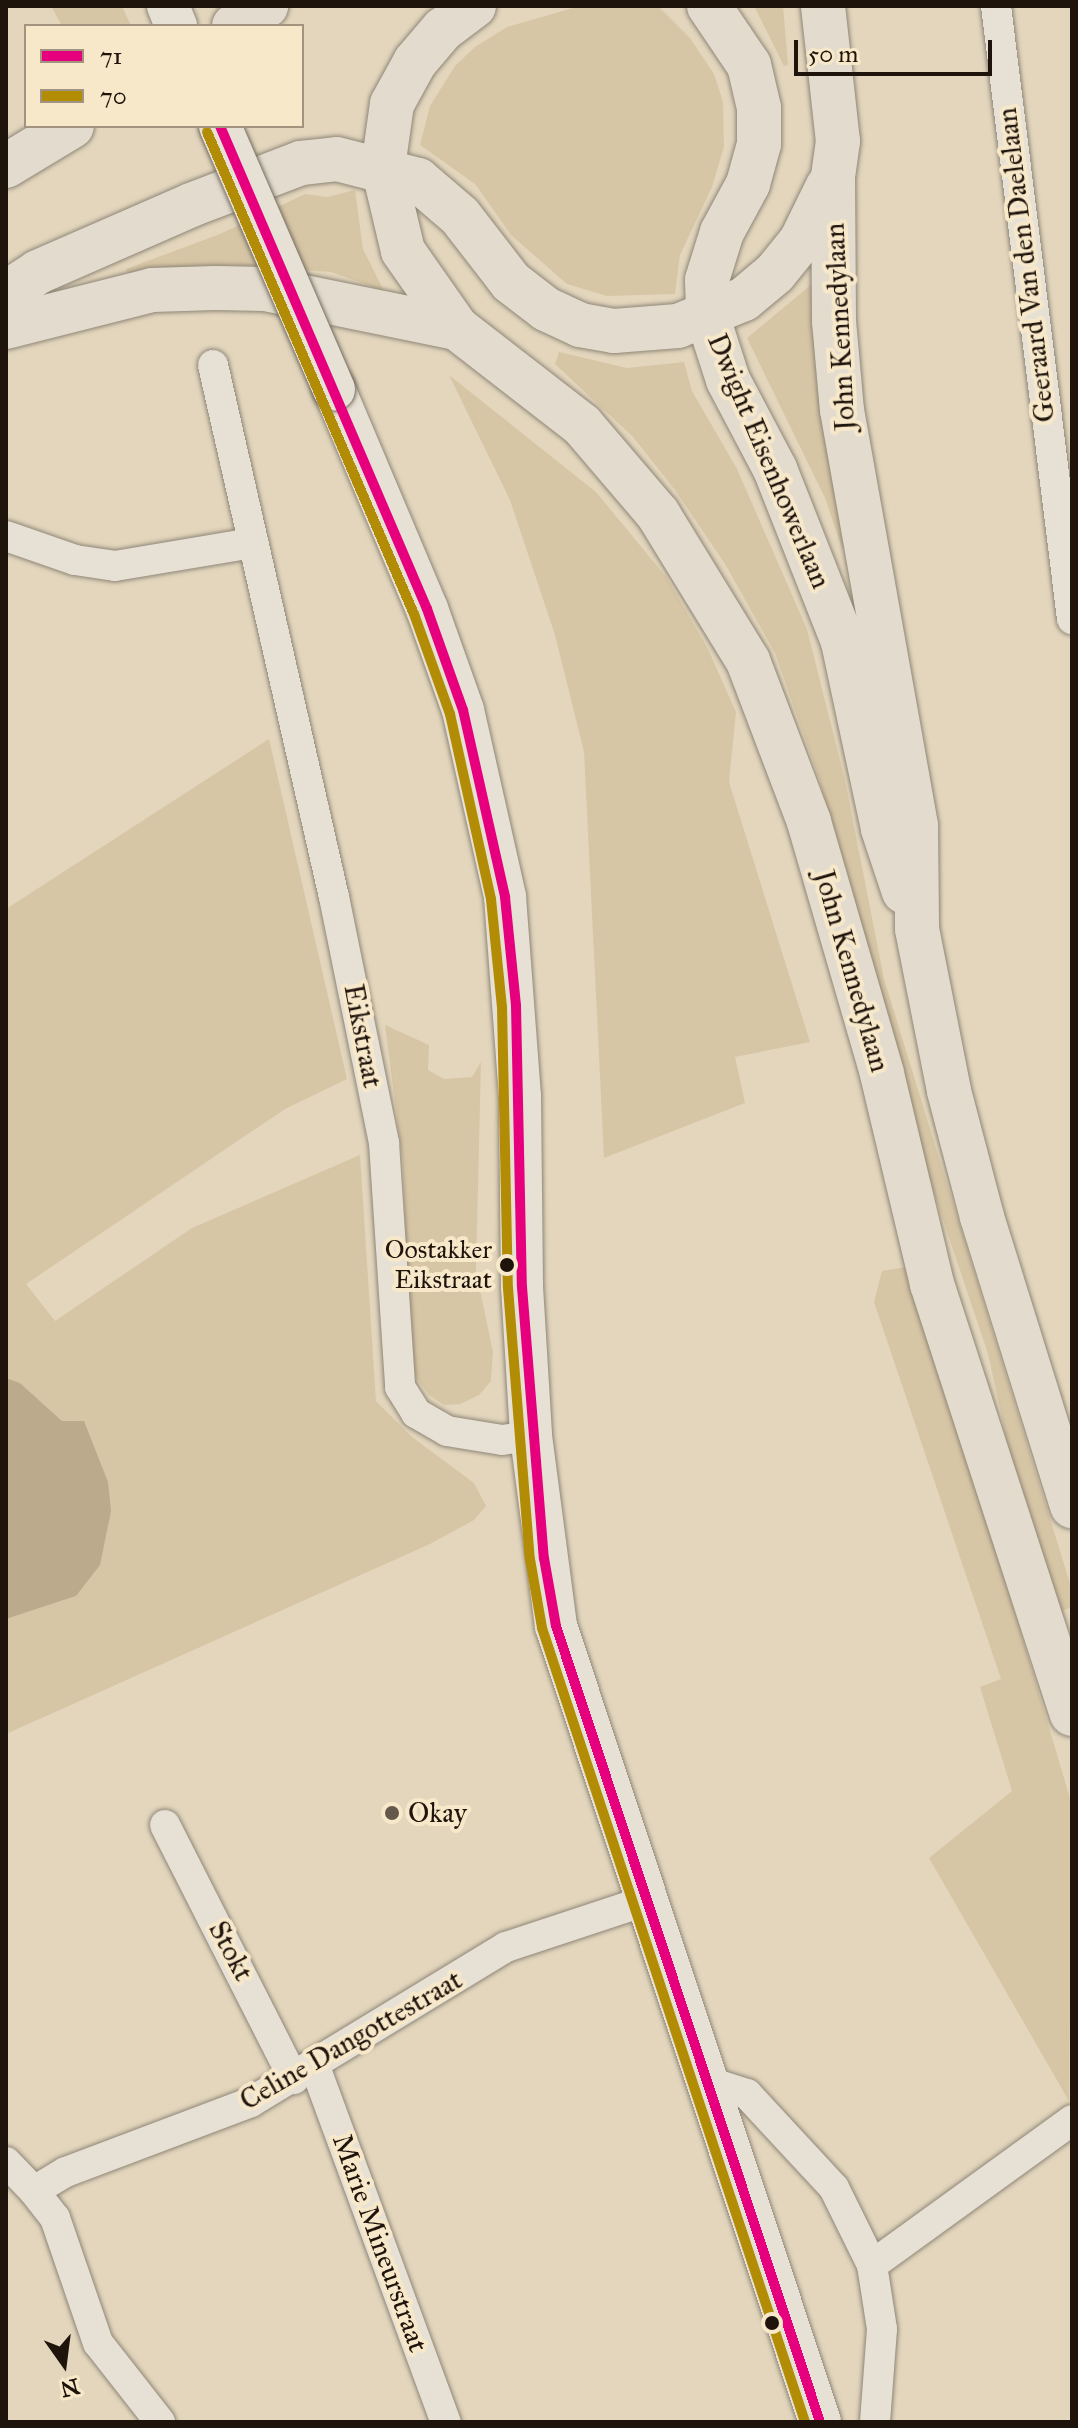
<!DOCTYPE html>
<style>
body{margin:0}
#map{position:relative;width:1078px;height:2428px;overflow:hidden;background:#e3d6bd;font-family:"IM FELL Great Primer",serif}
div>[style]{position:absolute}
.green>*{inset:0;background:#d7c6a5}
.water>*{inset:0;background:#bbaa8c}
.roads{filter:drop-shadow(0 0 2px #8f8677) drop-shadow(0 0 2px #8f8677)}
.street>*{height:30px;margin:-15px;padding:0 15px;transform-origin:15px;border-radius:15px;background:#e7e1d5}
.secondary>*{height:42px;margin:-21px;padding:0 21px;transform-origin:21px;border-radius:21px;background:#e7e1d5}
.highway>*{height:44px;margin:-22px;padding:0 22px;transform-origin:22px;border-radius:22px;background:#e3dcce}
.bridges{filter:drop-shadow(0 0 2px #746c5f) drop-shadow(0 0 2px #746c5f)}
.secondary-bridge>*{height:42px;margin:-21px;padding:0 21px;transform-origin:21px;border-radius:21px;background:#e7e1d5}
.bus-1>*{height:10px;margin:-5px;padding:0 5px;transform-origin:5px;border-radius:5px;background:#e6007e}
.bus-2>*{height:10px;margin:-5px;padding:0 5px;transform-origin:5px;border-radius:5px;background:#b18c04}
.dots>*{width:22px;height:22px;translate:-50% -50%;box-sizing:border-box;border:4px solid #f7e8ca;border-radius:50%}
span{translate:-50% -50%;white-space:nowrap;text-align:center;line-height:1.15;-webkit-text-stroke:8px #f7e8ca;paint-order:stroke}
.bus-label{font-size:26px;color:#1f140c}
.right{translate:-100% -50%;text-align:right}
.street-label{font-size:28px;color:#1f140c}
.poi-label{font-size:28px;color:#1f140c}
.left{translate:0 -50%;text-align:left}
.frame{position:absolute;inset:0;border:8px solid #1f140c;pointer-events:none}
.legend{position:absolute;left:24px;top:24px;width:280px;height:104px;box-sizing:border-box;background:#f7e8ca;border:2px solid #a1937e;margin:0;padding:10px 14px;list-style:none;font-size:24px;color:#1f140c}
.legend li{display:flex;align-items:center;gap:16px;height:40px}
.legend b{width:40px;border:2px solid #a1937e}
.north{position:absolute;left:24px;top:2324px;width:80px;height:80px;-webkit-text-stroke:6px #f7e8ca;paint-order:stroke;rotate:166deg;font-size:22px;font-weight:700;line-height:32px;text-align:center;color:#1f140c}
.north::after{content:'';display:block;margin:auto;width:28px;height:36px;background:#1f140c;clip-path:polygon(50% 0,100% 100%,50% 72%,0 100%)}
.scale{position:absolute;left:794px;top:40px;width:198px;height:36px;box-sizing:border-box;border:4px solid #1f140c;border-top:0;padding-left:10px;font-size:24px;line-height:28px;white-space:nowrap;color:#1f140c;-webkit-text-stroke:6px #f7e8ca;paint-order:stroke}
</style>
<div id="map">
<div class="green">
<div style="clip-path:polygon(51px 6px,122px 6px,131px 26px,62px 26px)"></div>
<div style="clip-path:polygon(580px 6px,658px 6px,690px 38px,714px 74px,723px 102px,724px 147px,712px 187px,680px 255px,675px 294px,607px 296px,567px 284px,511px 235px,475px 184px,420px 145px,430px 106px,455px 66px,475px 47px,507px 27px)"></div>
<div style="clip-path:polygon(754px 6px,783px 6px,788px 65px,784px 66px)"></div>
<div style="clip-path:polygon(355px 190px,363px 249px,384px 291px,331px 272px,232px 265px,129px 276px,126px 269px,220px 234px,305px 194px,327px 197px)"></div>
<div style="clip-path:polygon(812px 284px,816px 368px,847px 546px,842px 548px,825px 498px,747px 338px)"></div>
<div style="clip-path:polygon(559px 352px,627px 368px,684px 362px,692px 391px,737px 469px,807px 629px,845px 780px,884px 979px,1072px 1590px,1072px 1607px,1059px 1612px,1016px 1482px,988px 1354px,927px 1172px,819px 778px,775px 653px,725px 564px,675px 490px,633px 437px,555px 364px)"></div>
<div style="clip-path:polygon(449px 375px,596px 492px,667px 578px,708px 649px,736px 712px,729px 782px,810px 1042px,735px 1057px,745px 1103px,604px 1158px,584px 752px,555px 635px,510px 500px)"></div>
<div style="clip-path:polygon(269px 739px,347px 1079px,285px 1109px,26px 1284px,55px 1321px,192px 1228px,360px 1155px,376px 1401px,412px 1437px,474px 1483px,486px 1506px,474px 1520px,430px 1544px,6px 1734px,6px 1619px,76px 1596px,62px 1421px,20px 1383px,6px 1378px,6px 909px)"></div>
<div style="clip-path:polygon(385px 1025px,429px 1045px,428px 1070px,444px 1079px,472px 1077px,481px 1062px,476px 1271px,493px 1352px,491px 1381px,479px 1395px,460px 1404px,444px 1405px,429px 1395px,416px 1378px,410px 1356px,403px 1164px)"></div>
<div style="clip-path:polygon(912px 1266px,1072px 1805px,1069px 2101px,929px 1858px,1012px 1791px,980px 1687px,1001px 1679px,874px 1302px,882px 1271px)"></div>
</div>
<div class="water">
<div style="clip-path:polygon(6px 1378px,20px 1383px,62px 1421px,84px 1421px,108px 1482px,111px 1511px,100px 1565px,76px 1596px,6px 1619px)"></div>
</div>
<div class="roads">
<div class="street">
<div style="left:996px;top:6px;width:618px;rotate:82.93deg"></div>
<div style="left:213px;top:365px;width:546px;rotate:77.19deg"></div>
<div style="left:334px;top:897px;width:251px;rotate:78.5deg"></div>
<div style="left:384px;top:1143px;width:245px;rotate:86.2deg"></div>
<div style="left:400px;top:1387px;width:31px;rotate:58deg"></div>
<div style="left:416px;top:1413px;width:36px;rotate:30deg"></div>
<div style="left:447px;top:1431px;width:56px;rotate:9.3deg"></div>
<div style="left:502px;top:1440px;width:29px;rotate:-8deg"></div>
<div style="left:6px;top:536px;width:73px;rotate:19.2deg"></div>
<div style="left:75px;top:560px;width:40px;rotate:8.5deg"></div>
<div style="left:115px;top:566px;width:140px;rotate:-9.5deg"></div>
<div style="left:165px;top:1825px;width:285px;rotate:63.1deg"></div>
<div style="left:314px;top:2064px;width:382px;rotate:69.8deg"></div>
<div style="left:706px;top:2081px;width:43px;rotate:17.6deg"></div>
<div style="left:747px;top:2094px;width:128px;rotate:47.2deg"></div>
<div style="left:834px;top:2188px;width:86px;rotate:63.7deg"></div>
<div style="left:872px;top:2265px;width:65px;rotate:81.1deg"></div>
<div style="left:882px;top:2329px;width:93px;rotate:94.3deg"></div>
<div style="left:6px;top:2162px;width:40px;rotate:46deg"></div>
<div style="left:872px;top:2265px;width:247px;rotate:-35.9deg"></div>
<div style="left:160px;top:2422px;width:100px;rotate:-128.1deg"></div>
<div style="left:98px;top:2343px;width:132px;rotate:-109deg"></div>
<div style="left:55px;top:2218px;width:34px;rotate:-128deg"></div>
<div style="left:34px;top:2191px;width:37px;rotate:-31deg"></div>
<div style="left:66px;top:2172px;width:198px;rotate:-20.7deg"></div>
<div style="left:251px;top:2102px;width:298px;rotate:-31.3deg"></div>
<div style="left:506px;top:1947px;width:150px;rotate:-18.3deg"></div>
</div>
<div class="secondary">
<div style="left:168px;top:6px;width:22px;rotate:68deg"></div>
<div style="left:334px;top:389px;width:239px;rotate:67.1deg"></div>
<div style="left:427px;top:609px;width:107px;rotate:70.4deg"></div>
<div style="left:463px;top:710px;width:192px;rotate:77.3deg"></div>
<div style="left:505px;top:897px;width:200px;rotate:85.7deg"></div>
<div style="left:520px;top:1096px;width:191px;rotate:89.4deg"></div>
<div style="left:522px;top:1287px;width:149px;rotate:86.5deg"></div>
<div style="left:531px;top:1436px;width:192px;rotate:82.5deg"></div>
<div style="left:556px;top:1626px;width:839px;rotate:71.65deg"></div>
</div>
<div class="highway">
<div style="left:474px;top:6px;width:39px;rotate:143deg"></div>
<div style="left:443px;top:29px;width:43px;rotate:130.3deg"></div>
<div style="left:415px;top:62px;width:48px;rotate:118.7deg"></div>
<div style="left:392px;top:104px;width:64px;rotate:98.1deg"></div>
<div style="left:383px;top:167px;width:86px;rotate:76.6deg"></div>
<div style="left:403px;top:251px;width:94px;rotate:55deg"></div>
<div style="left:457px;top:328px;width:158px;rotate:37.8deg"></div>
<div style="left:582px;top:425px;width:117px;rotate:49.5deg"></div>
<div style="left:658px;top:514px;width:172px;rotate:58.5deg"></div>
<div style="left:748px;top:661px;width:172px;rotate:69.2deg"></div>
<div style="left:809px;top:822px;width:262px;rotate:73.8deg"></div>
<div style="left:882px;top:1074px;width:216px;rotate:76.6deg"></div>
<div style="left:932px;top:1284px;width:452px;rotate:72deg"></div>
<div style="left:709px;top:6px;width:71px;rotate:55.9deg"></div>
<div style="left:749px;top:65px;width:44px;rotate:76.9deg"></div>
<div style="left:759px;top:108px;width:36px;rotate:90deg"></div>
<div style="left:759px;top:144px;width:41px;rotate:105.4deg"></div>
<div style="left:748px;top:184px;width:55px;rotate:118.4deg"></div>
<div style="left:722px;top:232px;width:50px;rotate:107.4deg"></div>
<div style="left:707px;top:280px;width:38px;rotate:88deg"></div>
<div style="left:708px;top:318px;width:65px;rotate:72.1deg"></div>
<div style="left:728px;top:380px;width:101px;rotate:62.2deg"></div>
<div style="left:775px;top:469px;width:186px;rotate:68.5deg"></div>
<div style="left:843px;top:642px;width:191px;rotate:77.9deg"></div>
<div style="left:883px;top:829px;width:66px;rotate:71.6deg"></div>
<div style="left:823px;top:6px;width:136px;rotate:83.7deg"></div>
<div style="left:838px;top:141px;width:36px;rotate:98deg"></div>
<div style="left:833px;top:177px;width:144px;rotate:89.6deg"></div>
<div style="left:834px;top:321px;width:89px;rotate:84.9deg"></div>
<div style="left:842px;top:410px;width:423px;rotate:79.9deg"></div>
<div style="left:916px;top:826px;width:103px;rotate:89.4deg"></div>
<div style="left:917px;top:929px;width:165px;rotate:78.8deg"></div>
<div style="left:949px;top:1091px;width:130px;rotate:75.3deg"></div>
<div style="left:982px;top:1217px;width:303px;rotate:72.7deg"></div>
<div style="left:234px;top:26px;width:38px;rotate:-32deg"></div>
<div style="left:6px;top:166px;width:77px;rotate:-31.2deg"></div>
<div style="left:6px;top:293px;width:38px;rotate:-33deg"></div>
<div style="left:38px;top:272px;width:167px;rotate:-23.6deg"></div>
<div style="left:191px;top:205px;width:118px;rotate:-20.9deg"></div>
<div style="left:301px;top:163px;width:36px;rotate:-6deg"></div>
<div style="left:337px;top:159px;width:84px;rotate:14.5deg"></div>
<div style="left:418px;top:180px;width:55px;rotate:40.6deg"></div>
<div style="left:460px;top:216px;width:83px;rotate:52.3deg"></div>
<div style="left:511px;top:282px;width:44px;rotate:37.6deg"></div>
<div style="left:546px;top:309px;width:38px;rotate:25deg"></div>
<div style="left:580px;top:325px;width:35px;rotate:10deg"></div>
<div style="left:614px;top:331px;width:64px;rotate:-4.5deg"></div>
<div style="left:678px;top:326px;width:71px;rotate:-22.2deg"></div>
<div style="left:744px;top:299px;width:40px;rotate:-40deg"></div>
<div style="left:775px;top:273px;width:41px;rotate:-50.9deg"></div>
<div style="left:801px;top:241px;width:61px;rotate:-63.9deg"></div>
<div style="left:6px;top:327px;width:151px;rotate:-14.2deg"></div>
<div style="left:152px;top:290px;width:62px;rotate:-1.8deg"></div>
<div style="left:214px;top:288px;width:51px;rotate:1.1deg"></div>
<div style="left:265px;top:289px;width:196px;rotate:11.5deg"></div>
</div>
</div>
<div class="bridges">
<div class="secondary-bridge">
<div style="left:220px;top:126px;width:287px;rotate:66.6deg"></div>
</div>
</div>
<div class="bus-1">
<div style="left:220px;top:126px;width:525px;rotate:66.8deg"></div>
<div style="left:427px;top:609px;width:107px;rotate:70.4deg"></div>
<div style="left:463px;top:710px;width:192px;rotate:77.3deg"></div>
<div style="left:505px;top:897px;width:110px;rotate:84.2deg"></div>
<div style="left:516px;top:1006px;width:281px;rotate:88.8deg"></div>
<div style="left:522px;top:1287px;width:272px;rotate:85.4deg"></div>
<div style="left:544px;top:1558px;width:69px;rotate:80deg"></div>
<div style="left:556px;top:1626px;width:839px;rotate:71.65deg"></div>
</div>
<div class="bus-2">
<div style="left:207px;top:132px;width:525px;rotate:66.76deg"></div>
<div style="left:414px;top:614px;width:106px;rotate:70.2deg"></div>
<div style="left:450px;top:714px;width:189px;rotate:77.5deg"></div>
<div style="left:491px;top:899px;width:109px;rotate:84.2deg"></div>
<div style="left:502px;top:1007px;width:281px;rotate:88.8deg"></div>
<div style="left:508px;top:1288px;width:272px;rotate:85.4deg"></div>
<div style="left:530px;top:1559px;width:70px;rotate:80.1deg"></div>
<div style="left:542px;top:1628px;width:836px;rotate:71.67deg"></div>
</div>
<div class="dots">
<div style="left:507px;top:1265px;background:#1f140c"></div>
<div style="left:392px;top:1813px;background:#64584a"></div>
<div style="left:772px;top:2323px;background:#1f140c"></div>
</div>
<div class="bus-label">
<span class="right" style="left:492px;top:1265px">Oostakker<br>Eikstraat</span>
</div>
<div class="street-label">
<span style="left:1026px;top:265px;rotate:-97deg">Geeraard Van den Daelelaan</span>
<span style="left:840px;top:327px;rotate:-93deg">John Kennedylaan</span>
<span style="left:769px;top:461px;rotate:67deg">Dwight Eisenhowerlaan</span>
<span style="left:852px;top:971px;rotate:74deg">John Kennedylaan</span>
<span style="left:363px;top:1036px;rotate:79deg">Eikstraat</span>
<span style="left:231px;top:1951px;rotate:62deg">Stokt</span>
<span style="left:351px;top:2040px;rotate:-30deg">Celine Dangottestraat</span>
<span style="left:380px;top:2243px;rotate:70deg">Marie Mineurstraat</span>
</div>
<div class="poi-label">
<span class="left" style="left:408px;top:1813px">Okay</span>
</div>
<div class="frame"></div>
<ul class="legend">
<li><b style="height:10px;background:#e6007e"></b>71</li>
<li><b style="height:10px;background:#b18c04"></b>70</li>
</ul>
<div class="north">N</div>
<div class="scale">50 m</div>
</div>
